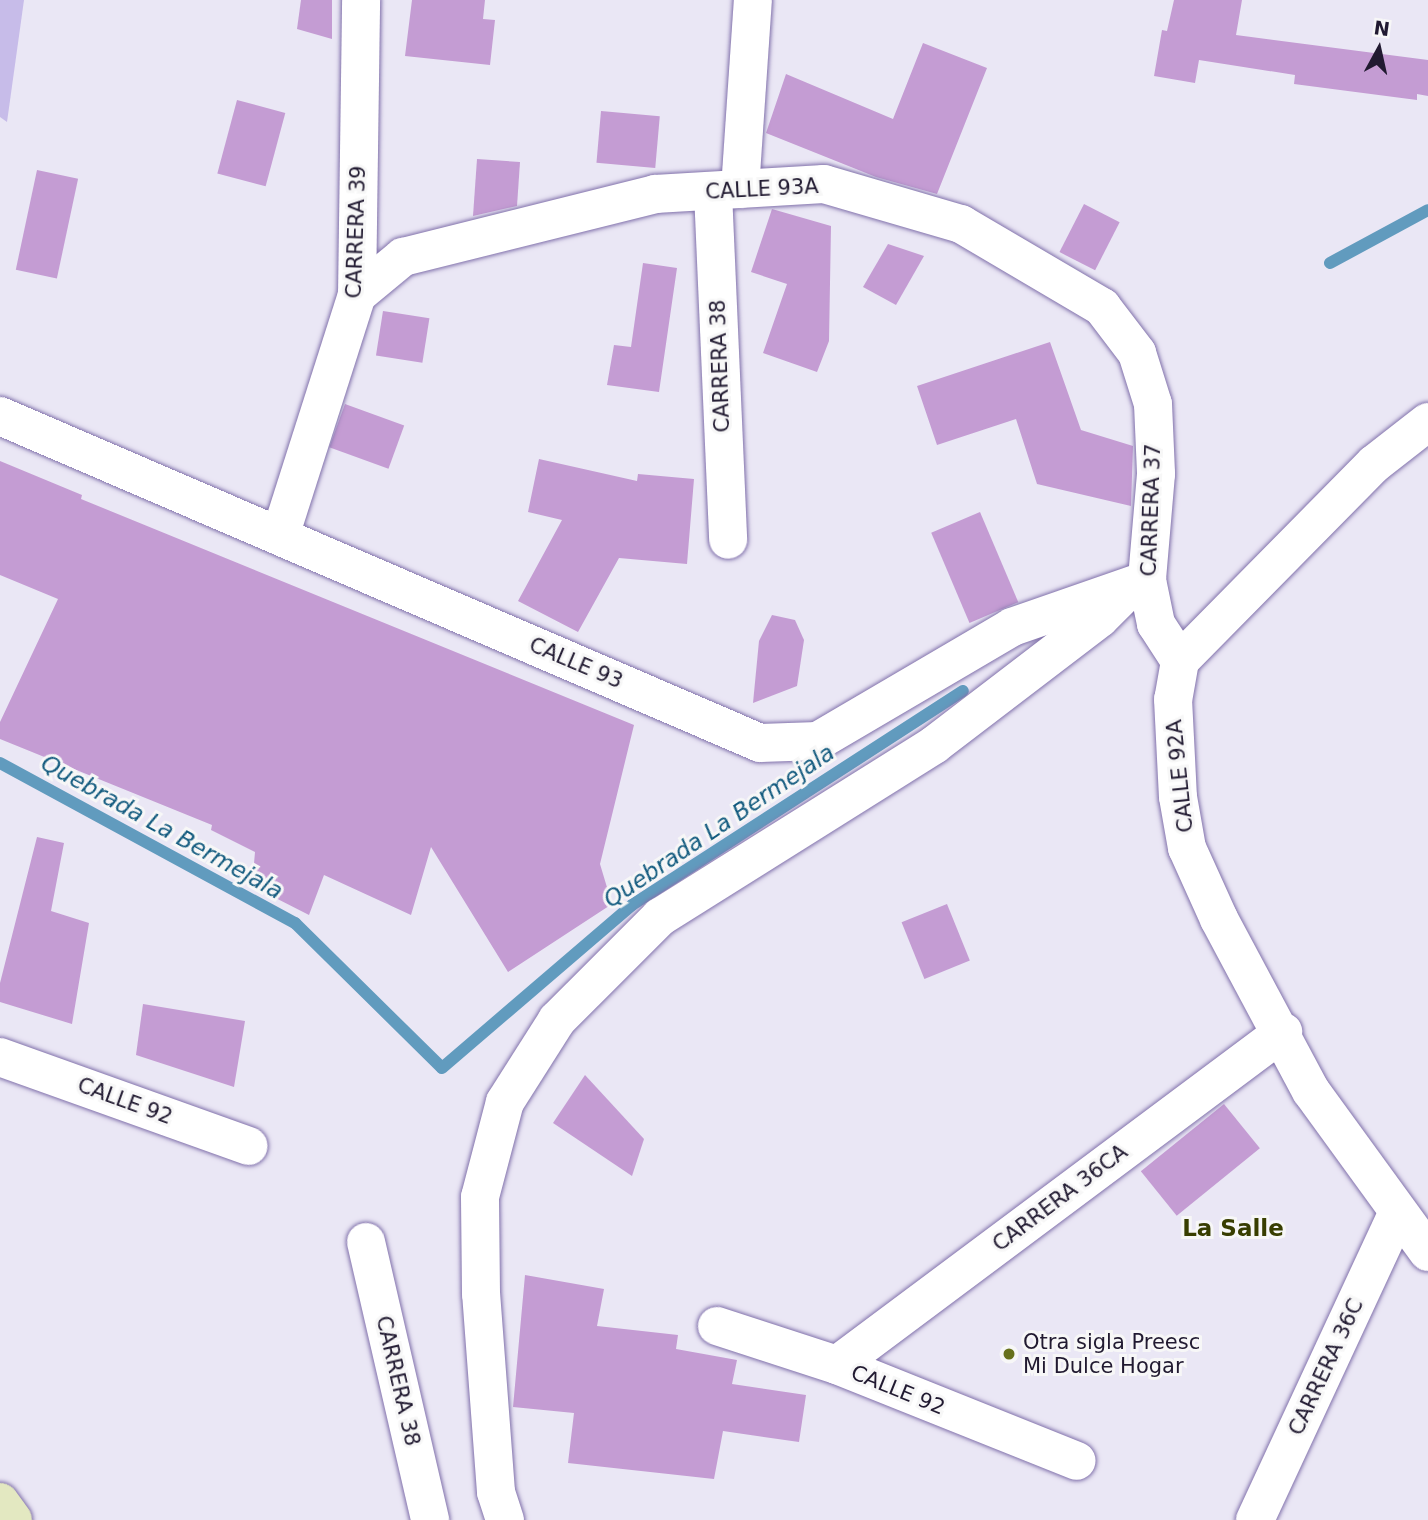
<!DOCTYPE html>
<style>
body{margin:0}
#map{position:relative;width:1428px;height:1520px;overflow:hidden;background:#eae7f5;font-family:"DejaVu Sans",sans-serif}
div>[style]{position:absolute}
.green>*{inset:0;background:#c7bce9}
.stream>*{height:12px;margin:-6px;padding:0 6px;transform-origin:6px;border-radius:6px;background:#619bbe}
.building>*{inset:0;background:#c49cd3;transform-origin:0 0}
.roads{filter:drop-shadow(0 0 2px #8171ab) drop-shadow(0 0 2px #8171ab)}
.street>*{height:38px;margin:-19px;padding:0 19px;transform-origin:19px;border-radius:19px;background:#fff}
.secondary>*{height:38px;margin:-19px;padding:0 19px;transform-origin:19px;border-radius:19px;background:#e3e8c1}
.dots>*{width:19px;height:19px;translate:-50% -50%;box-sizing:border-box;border:4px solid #f7f7f7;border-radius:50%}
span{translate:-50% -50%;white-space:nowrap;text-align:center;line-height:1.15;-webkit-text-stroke:6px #f7f7f7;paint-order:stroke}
.street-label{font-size:21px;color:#211a31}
.poi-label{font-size:21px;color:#211a31}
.left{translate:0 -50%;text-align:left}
.water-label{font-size:23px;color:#135b7f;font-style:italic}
.neighbourhood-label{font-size:23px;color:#383e00;font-weight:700}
.north{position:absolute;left:1344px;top:14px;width:70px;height:70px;-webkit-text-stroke:5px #f7f7f7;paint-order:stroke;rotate:8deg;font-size:19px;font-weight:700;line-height:28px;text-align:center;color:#211a31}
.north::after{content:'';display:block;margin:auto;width:24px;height:32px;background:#211a31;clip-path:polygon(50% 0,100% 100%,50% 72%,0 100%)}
</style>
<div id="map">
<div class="green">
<div style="clip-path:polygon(0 0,24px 0,7px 122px,0 117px)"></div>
</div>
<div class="stream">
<div style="left:1330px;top:263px;width:111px;rotate:-28.4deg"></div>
<div style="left:0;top:763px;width:336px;rotate:28.5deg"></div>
<div style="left:295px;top:923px;width:206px;rotate:44.6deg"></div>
<div style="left:442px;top:1068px;width:250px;rotate:-40.6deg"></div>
<div style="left:632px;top:905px;width:394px;rotate:-32.9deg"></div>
</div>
<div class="building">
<div style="clip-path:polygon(301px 0,332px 0,332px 39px,297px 29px)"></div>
<div style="clip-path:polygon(412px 0,485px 0,483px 19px,495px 20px,490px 65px,405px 56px)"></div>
<div style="clip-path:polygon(1174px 0,1242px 0,1236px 35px,1428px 60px,1428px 96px,1417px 94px,1417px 100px,1294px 84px,1295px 75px,1199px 60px,1195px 83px,1154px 76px,1162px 30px,1167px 31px)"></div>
<div style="clip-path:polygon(923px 43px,987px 68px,937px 194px,876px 177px,766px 133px,786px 74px,893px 119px)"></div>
<div style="left:237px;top:100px;width:50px;height:76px;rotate:15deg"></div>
<div style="left:601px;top:111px;width:59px;height:52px;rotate:5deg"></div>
<div style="clip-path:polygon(477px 159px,520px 162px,517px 206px,473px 216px)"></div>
<div style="left:37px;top:170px;width:42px;height:102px;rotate:12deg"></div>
<div style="left:1084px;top:204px;width:40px;height:54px;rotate:27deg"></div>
<div style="clip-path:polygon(772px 209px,831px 226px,829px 341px,817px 372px,763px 353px,787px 284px,751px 272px)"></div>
<div style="clip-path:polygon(888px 244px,924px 256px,896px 305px,863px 287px)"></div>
<div style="clip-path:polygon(643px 263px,677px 268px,659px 392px,607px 385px,614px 345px,631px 347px)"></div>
<div style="left:383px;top:311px;width:47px;height:45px;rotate:9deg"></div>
<div style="clip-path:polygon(1050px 342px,1081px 430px,1133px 446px,1131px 506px,1037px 484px,1016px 419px,937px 445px,917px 386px)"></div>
<div style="left:345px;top:404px;width:63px;height:46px;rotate:20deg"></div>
<div style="clip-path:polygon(539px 459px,637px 481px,638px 474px,694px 479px,687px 564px,619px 558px,578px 632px,518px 601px,562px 520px,528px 512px)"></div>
<div style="clip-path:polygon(0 461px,82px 495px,81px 499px,634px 725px,600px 864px,612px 904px,508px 972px,431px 847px,411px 915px,324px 875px,309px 915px,252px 886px,255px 852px,211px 830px,212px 825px,0 739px,0 722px,58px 599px,0 575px)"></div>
<div style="left:980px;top:512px;width:98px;height:53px;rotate:67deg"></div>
<div style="clip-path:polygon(772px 615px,795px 620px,804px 640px,797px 686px,753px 703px,759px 641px)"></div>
<div style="clip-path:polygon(37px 837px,64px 843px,51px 911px,89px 923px,72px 1024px,0 1002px,0 983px)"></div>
<div style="left:947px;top:904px;width:61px;height:49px;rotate:68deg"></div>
<div style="clip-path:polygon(143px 1004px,245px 1021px,234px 1087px,136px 1055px)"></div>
<div style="clip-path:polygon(585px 1075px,644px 1139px,632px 1176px,553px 1123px)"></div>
<div style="left:1224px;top:1104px;width:57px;height:107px;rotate:51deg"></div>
<div style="clip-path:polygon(525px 1275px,604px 1289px,597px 1326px,678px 1335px,676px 1349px,737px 1360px,732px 1384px,806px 1395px,799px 1442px,723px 1431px,714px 1479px,568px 1463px,574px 1413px,513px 1407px)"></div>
</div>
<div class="roads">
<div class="street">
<div style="left:740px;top:189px;width:189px;rotate:-86.1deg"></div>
<div style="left:713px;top:192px;width:348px;rotate:87.5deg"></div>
<div style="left:357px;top:295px;width:60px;rotate:-39.6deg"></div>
<div style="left:403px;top:257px;width:260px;rotate:-14deg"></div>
<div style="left:655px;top:194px;width:169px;rotate:-3.4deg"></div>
<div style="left:824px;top:184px;width:143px;rotate:16.3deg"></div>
<div style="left:961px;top:224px;width:164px;rotate:30.5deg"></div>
<div style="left:1102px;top:307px;width:58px;rotate:52.7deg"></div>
<div style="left:1137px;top:353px;width:53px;rotate:72.6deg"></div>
<div style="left:1153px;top:404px;width:70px;rotate:87.5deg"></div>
<div style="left:1156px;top:474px;width:106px;rotate:94.9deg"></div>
<div style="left:1147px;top:580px;width:45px;rotate:78.4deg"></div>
<div style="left:1156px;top:624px;width:44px;rotate:57deg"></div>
<div style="left:0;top:416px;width:827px;rotate:23.28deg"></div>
<div style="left:760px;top:743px;width:58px;rotate:-2deg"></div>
<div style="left:818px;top:741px;width:225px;rotate:-30.4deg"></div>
<div style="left:1012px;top:627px;width:143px;rotate:-19.2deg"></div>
<div style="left:1428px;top:422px;width:68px;rotate:142.1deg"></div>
<div style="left:1374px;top:464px;width:276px;rotate:134.6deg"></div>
<div style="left:1180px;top:661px;width:39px;rotate:100deg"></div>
<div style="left:1173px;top:699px;width:98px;rotate:87.1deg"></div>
<div style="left:1178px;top:797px;width:52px;rotate:80deg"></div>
<div style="left:1187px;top:848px;width:78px;rotate:65.7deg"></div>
<div style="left:1219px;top:919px;width:195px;rotate:61.9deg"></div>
<div style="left:1311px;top:1091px;width:199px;rotate:54deg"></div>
<div style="left:280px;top:536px;width:253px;rotate:-72.3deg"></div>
<div style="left:357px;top:295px;width:295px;rotate:-89.2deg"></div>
<div style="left:0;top:1057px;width:264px;rotate:19.7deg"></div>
<div style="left:366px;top:1242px;width:285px;rotate:77deg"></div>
<div style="left:717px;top:1326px;width:126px;rotate:18deg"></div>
<div style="left:837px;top:1365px;width:258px;rotate:21.8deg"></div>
<div style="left:837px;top:1365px;width:557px;rotate:-36.75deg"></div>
<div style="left:505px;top:1520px;width:29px;rotate:-108deg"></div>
<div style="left:496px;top:1492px;width:199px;rotate:-94.3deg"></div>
<div style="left:481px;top:1294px;width:97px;rotate:-90.6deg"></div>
<div style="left:480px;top:1197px;width:98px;rotate:-75.3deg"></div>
<div style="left:505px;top:1102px;width:97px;rotate:-57.6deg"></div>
<div style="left:557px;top:1020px;width:146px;rotate:-45deg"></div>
<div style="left:660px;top:917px;width:324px;rotate:-32.1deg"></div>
<div style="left:934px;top:745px;width:209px;rotate:-37.4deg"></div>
<div style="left:1100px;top:618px;width:28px;rotate:-45deg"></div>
<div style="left:1255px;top:1520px;width:337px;rotate:-65.1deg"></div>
</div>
<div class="secondary">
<div style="left:0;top:1502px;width:22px;rotate:54deg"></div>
</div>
</div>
<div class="dots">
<div style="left:1009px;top:1354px;background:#67711b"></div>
</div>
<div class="street-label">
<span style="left:762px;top:189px;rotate:-3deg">CALLE 93A</span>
<span style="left:356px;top:232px;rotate:-88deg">CARRERA 39</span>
<span style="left:720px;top:366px;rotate:-92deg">CARRERA 38</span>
<span style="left:1151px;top:510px;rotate:-88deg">CARRERA 37</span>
<span style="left:576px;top:663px;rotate:23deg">CALLE 93</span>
<span style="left:1180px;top:776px;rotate:-96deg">CALLE 92A</span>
<span style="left:125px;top:1101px;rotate:20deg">CALLE 92</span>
<span style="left:1060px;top:1198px;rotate:-37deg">CARRERA 36CA</span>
<span style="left:1326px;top:1367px;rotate:-65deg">CARRERA 36C</span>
<span style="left:398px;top:1381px;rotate:77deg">CARRERA 38</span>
<span style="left:898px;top:1390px;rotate:22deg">CALLE 92</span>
</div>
<div class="poi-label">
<span class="left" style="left:1023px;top:1354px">Otra sigla Preesc<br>Mi Dulce Hogar</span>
</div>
<div class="water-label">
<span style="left:719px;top:826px;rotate:-34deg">Quebrada La Bermejala</span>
<span style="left:162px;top:827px;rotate:29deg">Quebrada La Bermejala</span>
</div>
<div class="neighbourhood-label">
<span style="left:1233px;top:1228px">La Salle</span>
</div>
<div class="north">N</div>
</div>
